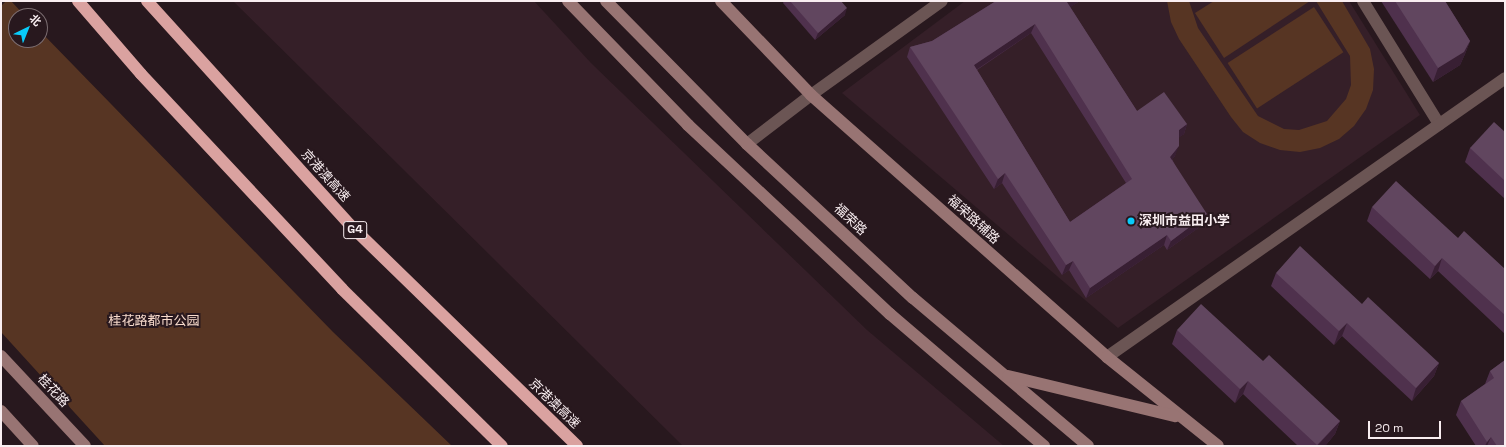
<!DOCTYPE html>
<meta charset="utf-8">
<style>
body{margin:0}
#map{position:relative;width:1506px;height:447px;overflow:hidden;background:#28181e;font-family:"Space Grotesk","Noto Sans SC",sans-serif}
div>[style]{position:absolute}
.built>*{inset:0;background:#351f28}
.green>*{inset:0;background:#573523;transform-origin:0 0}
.lane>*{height:12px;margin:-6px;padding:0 6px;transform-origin:6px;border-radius:6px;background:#6b5554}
.street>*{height:12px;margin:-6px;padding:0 6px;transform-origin:6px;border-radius:6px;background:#6b5554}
.secondary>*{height:12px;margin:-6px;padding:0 6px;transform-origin:6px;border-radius:6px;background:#987473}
.highway>*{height:12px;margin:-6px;padding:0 6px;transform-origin:6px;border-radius:6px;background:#daa2a0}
.wall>*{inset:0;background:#4f314d}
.shaded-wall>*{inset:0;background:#381f33}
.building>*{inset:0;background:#61465f}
.dots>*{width:11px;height:11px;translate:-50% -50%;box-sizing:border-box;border:2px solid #28181e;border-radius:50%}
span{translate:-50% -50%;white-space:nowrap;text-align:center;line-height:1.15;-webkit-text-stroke:4px #28181e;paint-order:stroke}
.shield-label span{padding:1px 3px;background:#28181e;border:1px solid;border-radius:3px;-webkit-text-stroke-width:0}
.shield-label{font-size:12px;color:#f9eef1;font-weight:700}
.street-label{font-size:13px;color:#f9eef1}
.poi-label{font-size:13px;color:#f9eef1;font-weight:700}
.left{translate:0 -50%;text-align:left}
.park-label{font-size:13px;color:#f8dbcc}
.frame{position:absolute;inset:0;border:2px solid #f9eef1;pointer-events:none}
.north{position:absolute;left:8px;top:8px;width:40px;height:40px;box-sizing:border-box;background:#28181e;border:1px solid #7c6e72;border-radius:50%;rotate:43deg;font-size:11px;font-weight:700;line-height:16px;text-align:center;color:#f9eef1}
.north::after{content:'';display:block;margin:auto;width:14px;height:18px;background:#08cbfa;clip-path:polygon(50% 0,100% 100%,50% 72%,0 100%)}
.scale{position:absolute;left:1368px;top:421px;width:73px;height:18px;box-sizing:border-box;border:2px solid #f9eef1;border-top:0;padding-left:5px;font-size:12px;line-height:14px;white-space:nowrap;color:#f9eef1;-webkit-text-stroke:3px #28181e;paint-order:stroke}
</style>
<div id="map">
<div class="built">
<div style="clip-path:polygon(233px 1px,534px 1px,591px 63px,867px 330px,1004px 446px,683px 446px)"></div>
<div style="clip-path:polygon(965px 1px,1349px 1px,1420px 115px,1118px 328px,842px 93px)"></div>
</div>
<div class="green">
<div style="clip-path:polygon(6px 1px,11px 1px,25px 16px,16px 16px,16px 40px,40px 40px,40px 31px,333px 332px,452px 446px,105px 446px,1px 332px,1px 6px)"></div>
<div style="clip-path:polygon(1167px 1px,1189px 1px,1198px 28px,1258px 116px,1284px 129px,1299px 130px,1327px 121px,1346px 99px,1351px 85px,1350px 56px,1316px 1px,1342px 1px,1370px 49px,1374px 69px,1373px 90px,1366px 109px,1354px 126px,1339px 139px,1320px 148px,1300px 152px,1280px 150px,1260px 143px,1243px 132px,1231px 117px,1179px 39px,1171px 22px)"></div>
<div style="clip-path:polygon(1214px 1px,1310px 1px,1224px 58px,1195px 13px)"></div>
<div style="left:1314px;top:7px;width:54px;height:103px;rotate:57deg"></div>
</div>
<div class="lane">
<div style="left:1363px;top:1px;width:145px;rotate:58.3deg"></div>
<div style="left:811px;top:95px;width:161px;rotate:-35.7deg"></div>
</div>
<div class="street">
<div style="left:747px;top:144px;width:81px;rotate:-37.4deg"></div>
<div style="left:1107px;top:357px;width:486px;rotate:-35deg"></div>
</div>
<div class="secondary">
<div style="left:568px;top:1px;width:173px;rotate:45.9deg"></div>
<div style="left:688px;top:125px;width:277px;rotate:43.1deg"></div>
<div style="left:890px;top:314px;width:203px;rotate:40.6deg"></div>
<div style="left:606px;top:1px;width:201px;rotate:45.4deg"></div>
<div style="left:747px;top:144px;width:226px;rotate:42.9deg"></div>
<div style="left:913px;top:298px;width:229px;rotate:40.2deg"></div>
<div style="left:721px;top:1px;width:130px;rotate:46.2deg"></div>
<div style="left:811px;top:95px;width:395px;rotate:41.5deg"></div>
<div style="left:1107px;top:357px;width:142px;rotate:38.7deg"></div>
<div style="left:1px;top:356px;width:123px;rotate:47deg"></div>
<div style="left:1008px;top:376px;width:172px;rotate:13.5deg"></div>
<div style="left:1px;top:411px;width:47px;rotate:47.6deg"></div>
</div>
<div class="highway">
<div style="left:78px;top:1px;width:96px;rotate:49.2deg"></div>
<div style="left:141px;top:74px;width:294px;rotate:46.9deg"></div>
<div style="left:342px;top:289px;width:224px;rotate:44.5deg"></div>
<div style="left:147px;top:1px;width:301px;rotate:47.8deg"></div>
<div style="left:349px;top:224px;width:318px;rotate:44.2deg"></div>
</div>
<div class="wall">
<div style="clip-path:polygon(784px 1px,841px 1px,845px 15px,815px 40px,783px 3px)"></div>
<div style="clip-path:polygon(evenodd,996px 1px,1080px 1px,1070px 7px,1137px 111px,1187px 124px,1184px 134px,1179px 137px,1175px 156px,1172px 159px,1204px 224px,1167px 250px,1164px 245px,1086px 298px,1069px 270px,1062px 275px,1002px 183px,994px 189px,907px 57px,910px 47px,932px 41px,996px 1px,1031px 33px,1126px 183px,1070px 222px,977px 70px,1031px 33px)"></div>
<div style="clip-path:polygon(1381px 1px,1445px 1px,1470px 41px,1465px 54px,1460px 65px,1433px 82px)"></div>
<div style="clip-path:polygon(1505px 132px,1505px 199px,1465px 162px,1470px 148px)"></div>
<div style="clip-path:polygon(1372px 207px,1458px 238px,1505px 269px,1505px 334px,1438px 271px,1430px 279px,1367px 221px)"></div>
<div style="clip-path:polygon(1276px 273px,1362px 304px,1439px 363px,1434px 376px,1412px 401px,1342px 336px,1334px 345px,1271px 286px)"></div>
<div style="clip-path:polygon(1177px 330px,1263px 361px,1340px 421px,1335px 434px,1325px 446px,1298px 446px,1243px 394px,1235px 403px,1172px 344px)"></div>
<div style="clip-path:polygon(1505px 360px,1505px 446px,1476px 446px,1456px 415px,1461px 401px,1485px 384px,1490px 371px)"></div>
</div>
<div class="shaded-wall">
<div style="clip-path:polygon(1068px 1px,1080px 1px,1063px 12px,1067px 2px)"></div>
<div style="clip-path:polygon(847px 8px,845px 15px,815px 40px,818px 33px)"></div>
<div style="clip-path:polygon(1035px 24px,1031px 33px,970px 74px,974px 65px)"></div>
<div style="clip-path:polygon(1470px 41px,1465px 54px,1460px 65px,1433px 82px,1438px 68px)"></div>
<div style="clip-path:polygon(1187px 124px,1184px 134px,1176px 140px,1179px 130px)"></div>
<div style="clip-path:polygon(1179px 146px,1175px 156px,1167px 166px,1170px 157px)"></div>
<div style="clip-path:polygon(1005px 173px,1002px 183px,994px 189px,998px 179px)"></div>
<div style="clip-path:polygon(1207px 214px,1204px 224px,1167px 250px,1171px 241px)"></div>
<div style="clip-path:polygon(1167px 235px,1164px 245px,1086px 298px,1090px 288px)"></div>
<div style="clip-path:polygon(1442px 258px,1438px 271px,1430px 279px,1435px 266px)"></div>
<div style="clip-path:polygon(1073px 261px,1069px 270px,1062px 275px,1066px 265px)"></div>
<div style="clip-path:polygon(1347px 323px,1342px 336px,1334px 345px,1339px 331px)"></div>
<div style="clip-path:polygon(1439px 363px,1434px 376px,1412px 401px,1416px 388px)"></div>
<div style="clip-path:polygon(1248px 381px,1243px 394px,1235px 403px,1240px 389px)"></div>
<div style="clip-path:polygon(1340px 421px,1335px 434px,1325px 446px,1317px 446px)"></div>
<div style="clip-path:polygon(1491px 437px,1487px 446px,1485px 446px,1487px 442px)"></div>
</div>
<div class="building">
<div style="clip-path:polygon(790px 1px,841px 1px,847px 8px,818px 33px)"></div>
<div style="clip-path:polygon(evenodd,996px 1px,1068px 1px,1067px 2px,1137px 111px,1164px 92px,1187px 124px,1179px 130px,1179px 146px,1170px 157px,1207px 214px,1171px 241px,1167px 235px,1090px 288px,1073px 261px,1066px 265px,1005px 173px,998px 179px,910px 47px,932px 41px,996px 1px,1035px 24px,1132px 179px,1070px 222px,974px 65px,1035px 24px)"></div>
<div style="clip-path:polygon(1395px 1px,1445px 1px,1470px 41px,1464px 52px,1438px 68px)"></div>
<div style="clip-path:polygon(1494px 122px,1505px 132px,1505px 181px,1470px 148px)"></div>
<div style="clip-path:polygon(1396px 181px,1458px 238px,1464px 231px,1505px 269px,1505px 315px,1442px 258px,1435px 266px,1372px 207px)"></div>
<div style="clip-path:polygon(1300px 246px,1362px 304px,1368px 297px,1439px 363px,1416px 388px,1347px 323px,1339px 331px,1276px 273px)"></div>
<div style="clip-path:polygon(1201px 304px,1263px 361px,1269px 355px,1340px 421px,1317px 445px,1248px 381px,1240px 389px,1177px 330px)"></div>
<div style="clip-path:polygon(1505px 360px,1505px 446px,1497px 446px,1491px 437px,1487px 442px,1461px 401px,1494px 378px,1490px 371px)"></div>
</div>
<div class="dots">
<div style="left:1131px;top:221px;background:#08cbfa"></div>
</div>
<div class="shield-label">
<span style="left:355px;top:230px">G4</span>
</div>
<div class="street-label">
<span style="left:325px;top:176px;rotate:48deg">京港澳高速</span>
<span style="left:850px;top:220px;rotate:43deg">福荣路</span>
<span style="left:973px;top:220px;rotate:42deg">福荣路辅路</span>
<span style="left:53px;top:391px;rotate:47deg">桂花路</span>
<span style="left:554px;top:404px;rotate:44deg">京港澳高速</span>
</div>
<div class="poi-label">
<span class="left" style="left:1139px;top:221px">深圳市益田小学</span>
</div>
<div class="park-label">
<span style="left:154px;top:321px">桂花路都市公园</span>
</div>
<div class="frame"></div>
<div class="north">北</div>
<div class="scale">20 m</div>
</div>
